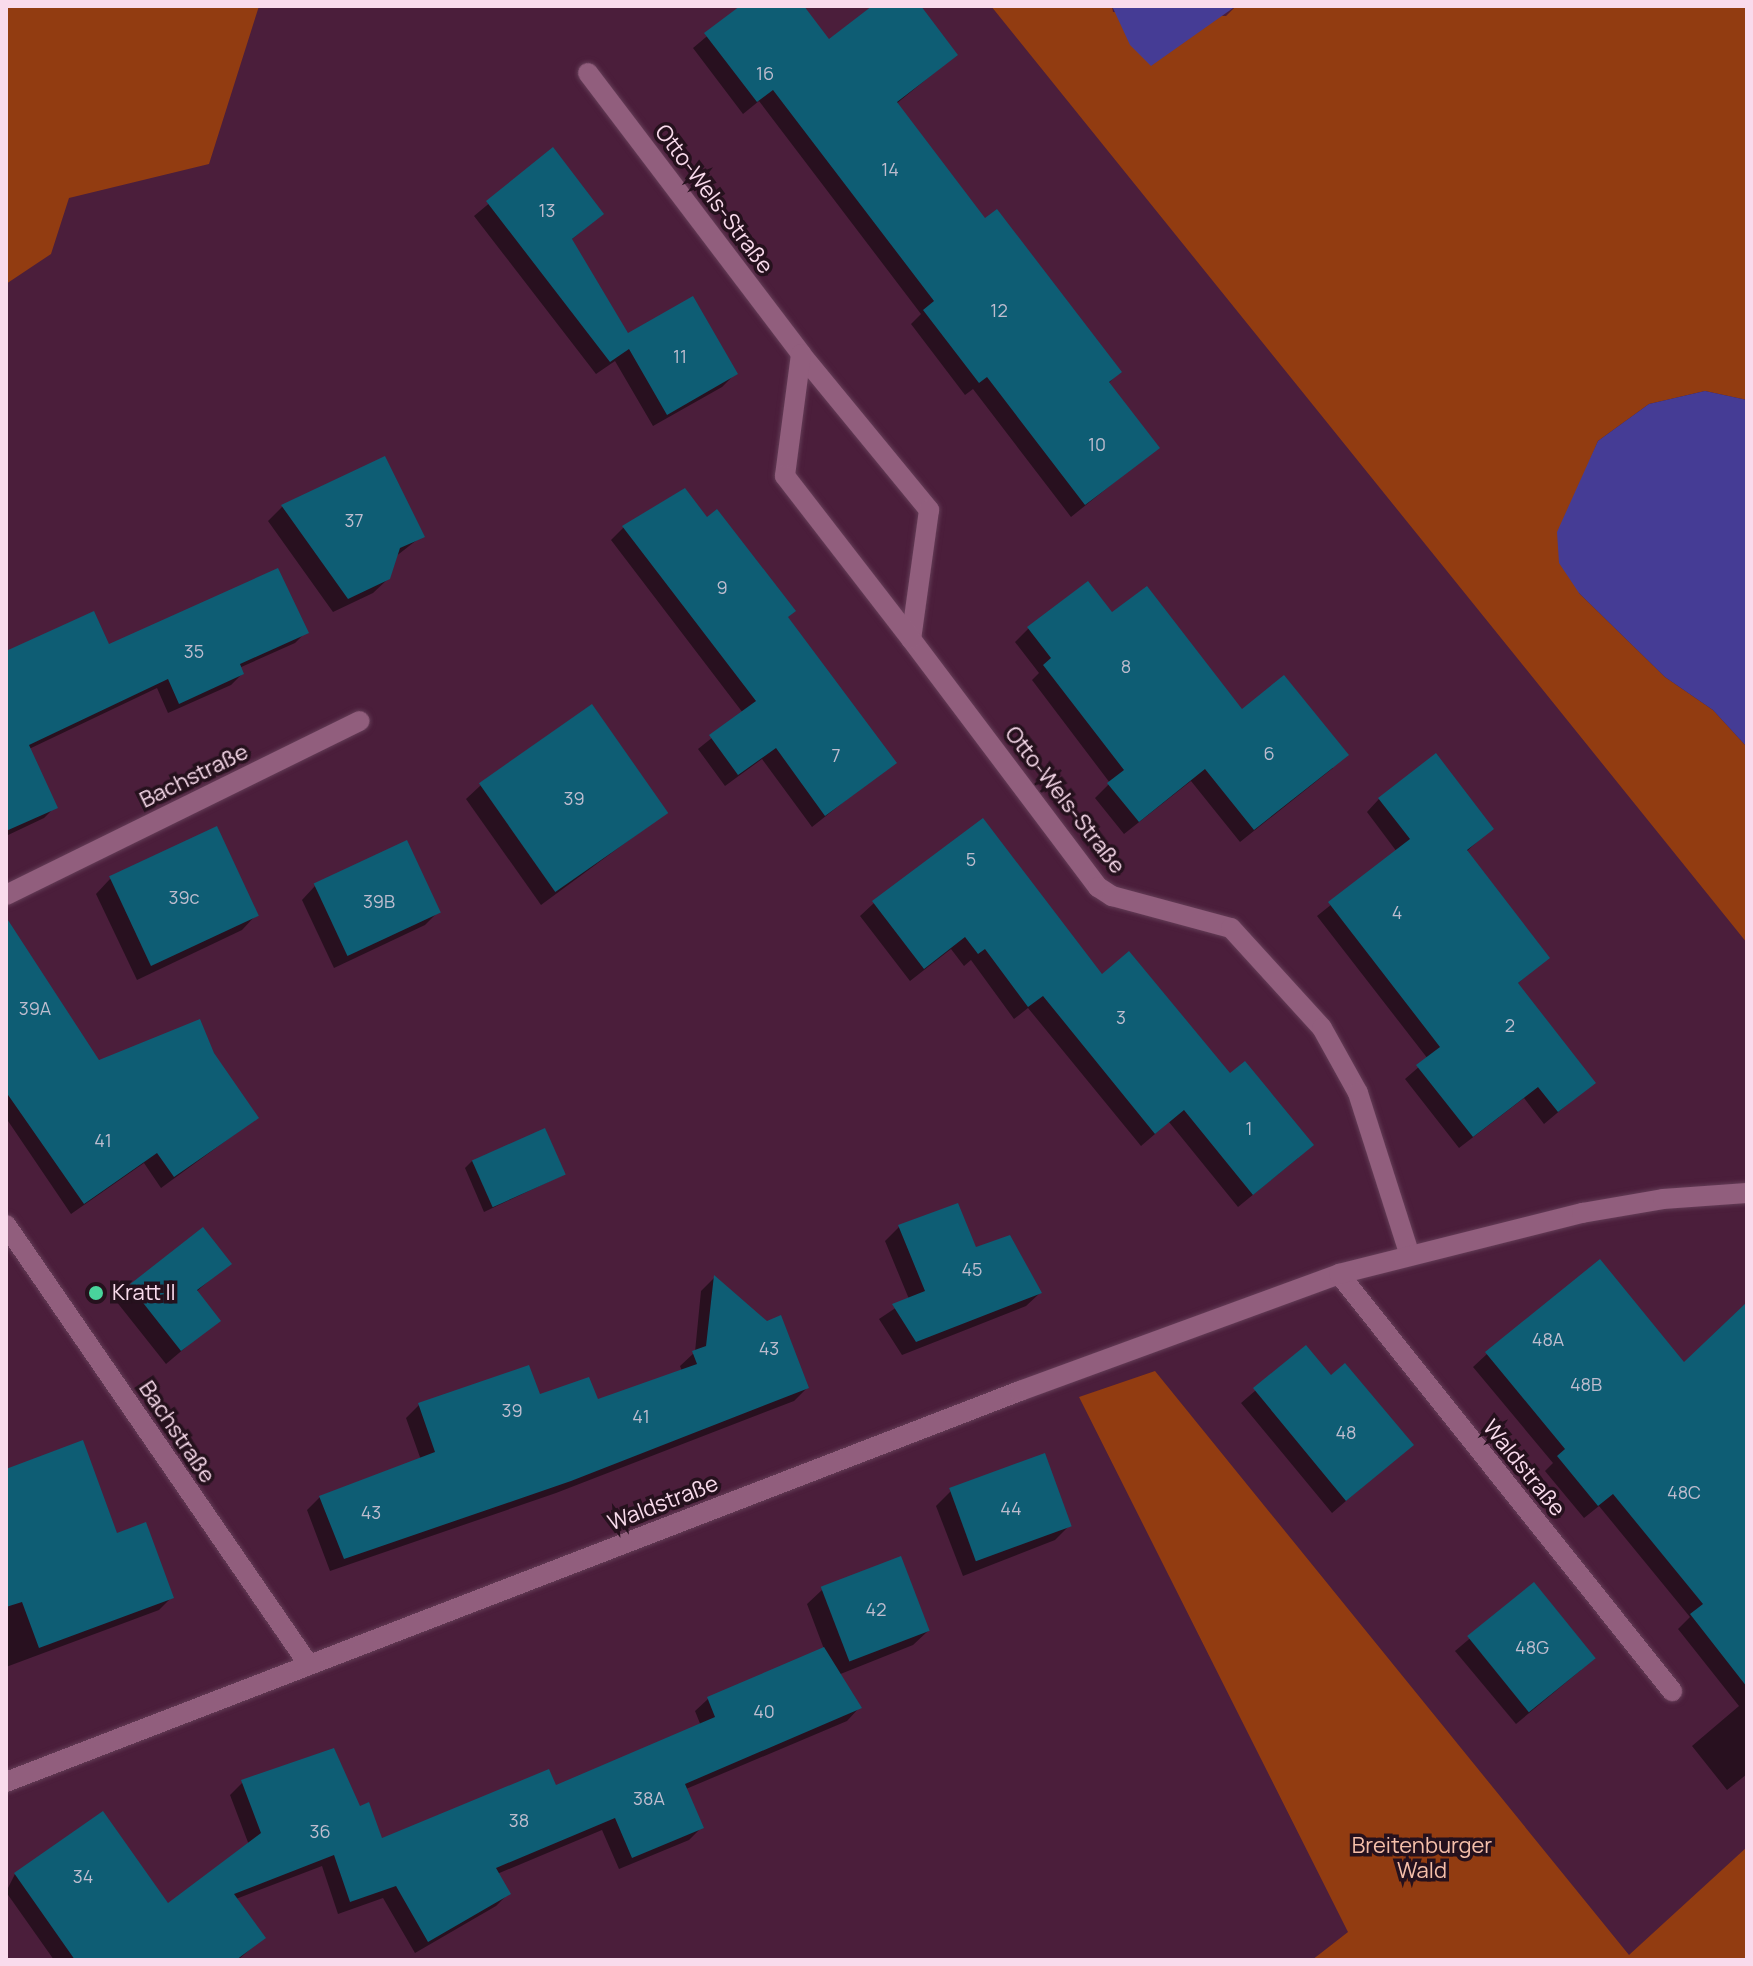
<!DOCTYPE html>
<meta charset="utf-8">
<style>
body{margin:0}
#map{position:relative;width:1753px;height:1966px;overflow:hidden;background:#4b1e3b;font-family:Manrope,sans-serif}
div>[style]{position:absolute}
.green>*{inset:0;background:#923c11}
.water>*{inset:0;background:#453c95}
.shadow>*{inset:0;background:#0007}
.building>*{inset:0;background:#0e5d74;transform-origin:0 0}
.roads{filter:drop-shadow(0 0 2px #643d57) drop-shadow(0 0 2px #643d57)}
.minor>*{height:20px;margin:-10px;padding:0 10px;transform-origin:10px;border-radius:10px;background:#915e7d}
.dots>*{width:22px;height:22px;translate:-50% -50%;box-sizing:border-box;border:4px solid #25111d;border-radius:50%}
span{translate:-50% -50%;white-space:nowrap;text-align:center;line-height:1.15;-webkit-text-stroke:7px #25111d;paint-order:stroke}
.number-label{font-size:18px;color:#bebcce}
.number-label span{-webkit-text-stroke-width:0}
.street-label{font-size:22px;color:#f9dbec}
.poi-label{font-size:22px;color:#f9dbec}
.left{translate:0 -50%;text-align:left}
.park-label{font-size:22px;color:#f5bfaa}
.frame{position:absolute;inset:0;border:8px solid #f9dbec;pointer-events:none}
</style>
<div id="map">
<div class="green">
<div style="clip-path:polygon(6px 6px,259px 6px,209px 164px,69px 198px,51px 254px,6px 284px)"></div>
<div style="clip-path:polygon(991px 6px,1112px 6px,1113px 12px,1226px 16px,1236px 6px,1747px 6px,1747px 400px,1705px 391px,1649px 404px,1598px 441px,1574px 499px,1579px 593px,1665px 677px,1713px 710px,1747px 747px,1747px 943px)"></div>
<div style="clip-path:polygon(1155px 1371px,1629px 1955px,1747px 1847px,1747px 1960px,1312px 1960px,1348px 1932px,1079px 1397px)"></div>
</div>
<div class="water">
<div style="clip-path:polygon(1112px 6px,1236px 6px,1151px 66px,1130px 45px)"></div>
<div style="clip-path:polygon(1705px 391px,1747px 400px,1747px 747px,1713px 710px,1665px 677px,1579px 593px,1559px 563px,1557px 532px,1598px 441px,1649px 404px)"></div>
</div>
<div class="shadow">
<div style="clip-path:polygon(743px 6px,802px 6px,829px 42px,876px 6px,919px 6px,956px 55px,896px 104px,985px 221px,1119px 372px,1108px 384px,1157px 448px,1071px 517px,973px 389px,965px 395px,911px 324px,921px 314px,759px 101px,743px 114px,693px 48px)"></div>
<div style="clip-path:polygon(553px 150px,602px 214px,571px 240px,628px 336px,735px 374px,722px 387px,653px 426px,615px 361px,596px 374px,474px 216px)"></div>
<div style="clip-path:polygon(282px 507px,422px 536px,395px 557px,389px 578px,373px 593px,333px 612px,268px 521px)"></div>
<div style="clip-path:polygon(624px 527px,786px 618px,894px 762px,812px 827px,762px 759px,725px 786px,698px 749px,743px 713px,611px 540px)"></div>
<div style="clip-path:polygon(1112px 615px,1241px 712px,1333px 768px,1240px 842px,1191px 781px,1124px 834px,1095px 798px,1110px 783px,1032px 680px,1039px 673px,1015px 642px,1029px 628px)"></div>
<div style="clip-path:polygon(306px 632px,295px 643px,239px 668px,242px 674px,231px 685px,168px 713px,157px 688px,29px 749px,55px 807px,44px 818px,6px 836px,6px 653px)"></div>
<div style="clip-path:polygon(481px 785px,667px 812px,541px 905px,466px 799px)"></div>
<div style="clip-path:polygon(1379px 799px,1491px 829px,1466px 852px,1547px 958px,1517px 984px,1593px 1083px,1544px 1124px,1524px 1098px,1459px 1148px,1405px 1079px,1428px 1059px,1317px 916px,1397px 852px,1367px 812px)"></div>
<div style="clip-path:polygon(110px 879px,256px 915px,242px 930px,137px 980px,96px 894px)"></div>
<div style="clip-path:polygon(315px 886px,438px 912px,425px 925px,334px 968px,302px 900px)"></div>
<div style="clip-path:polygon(874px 903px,1102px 976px,1298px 1158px,1238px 1207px,1169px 1122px,1141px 1146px,1028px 1008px,1014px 1019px,971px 960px,964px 966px,951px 949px,910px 981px,860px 916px)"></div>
<div style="clip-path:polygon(6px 982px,98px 1062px,213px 1054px,257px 1118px,161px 1188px,144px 1163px,71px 1214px,6px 1118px)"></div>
<div style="clip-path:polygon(472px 1161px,563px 1175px,484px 1212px,465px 1168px)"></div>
<div style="clip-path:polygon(899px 1227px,974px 1249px,1040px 1293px,1026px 1306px,902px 1355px,879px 1319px,909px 1299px,885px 1241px)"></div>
<div style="clip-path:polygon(203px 1230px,229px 1263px,196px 1292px,218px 1320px,166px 1364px,116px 1301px)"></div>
<div style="clip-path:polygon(714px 1278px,807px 1388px,794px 1401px,556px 1493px,330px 1571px,307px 1510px,320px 1497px,421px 1460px,406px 1418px,419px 1405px,538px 1397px,597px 1402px,682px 1371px,680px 1366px,695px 1352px,701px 1291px)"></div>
<div style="clip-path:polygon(1747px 1305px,1747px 1774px,1727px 1790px,1692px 1746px,1739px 1706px,1678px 1629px,1690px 1617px,1599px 1506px,1584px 1518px,1545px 1471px,1553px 1463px,1473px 1367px,1487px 1354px,1684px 1365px)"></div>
<div style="clip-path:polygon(1305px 1348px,1330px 1377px,1411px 1445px,1332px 1513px,1241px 1403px)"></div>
<div style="clip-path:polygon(6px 1471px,116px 1535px,172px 1597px,159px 1610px,6px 1667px)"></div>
<div style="clip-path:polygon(951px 1491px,1070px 1525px,1055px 1540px,963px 1576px,936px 1506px)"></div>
<div style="clip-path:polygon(1533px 1585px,1581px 1670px,1516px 1724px,1455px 1651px)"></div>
<div style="clip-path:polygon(822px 1590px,928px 1631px,913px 1645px,838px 1675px,859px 1708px,847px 1721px,686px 1789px,702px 1827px,689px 1840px,619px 1869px,602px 1830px,497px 1874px,508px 1894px,496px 1906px,415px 1953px,383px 1898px,338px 1914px,322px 1866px,236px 1899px,264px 1937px,238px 1960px,54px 1960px,6px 1892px,15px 1874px,168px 1906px,249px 1845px,230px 1795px,243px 1782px,359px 1809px,380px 1841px,555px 1787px,701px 1726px,695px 1711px,708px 1699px,824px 1649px,807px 1604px)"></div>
</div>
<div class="building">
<div style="clip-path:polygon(740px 6px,804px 6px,829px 39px,872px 6px,921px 6px,958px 55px,897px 102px,985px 218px,997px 209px,1122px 372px,1109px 382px,1160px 448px,1085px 505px,987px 377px,979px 383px,923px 310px,934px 301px,773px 90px,757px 102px,704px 33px)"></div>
<div style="clip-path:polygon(553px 147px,604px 214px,572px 239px,628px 333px,693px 296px,738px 374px,667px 415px,629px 349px,610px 362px,486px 201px)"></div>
<div style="clip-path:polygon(385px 456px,425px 537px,400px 548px,390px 579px,348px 599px,281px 505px)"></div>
<div style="clip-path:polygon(685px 488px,707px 517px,717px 509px,796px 611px,788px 617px,897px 763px,825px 816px,776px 748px,738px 775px,709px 735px,756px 701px,622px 526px)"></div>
<div style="clip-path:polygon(278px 568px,309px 633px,240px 664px,244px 674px,179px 704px,168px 679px,29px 745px,58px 808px,6px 831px,6px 651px,94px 611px,109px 644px)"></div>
<div style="clip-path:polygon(1088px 581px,1112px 612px,1147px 586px,1242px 709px,1284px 675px,1349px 755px,1254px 830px,1205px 769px,1139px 822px,1107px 783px,1124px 770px,1043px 665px,1051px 658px,1027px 627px)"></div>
<div style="left:592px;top:704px;width:133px;height:138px;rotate:55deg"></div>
<div style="clip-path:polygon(1436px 753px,1494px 829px,1467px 850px,1550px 958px,1518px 983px,1596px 1083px,1558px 1112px,1538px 1087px,1473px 1137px,1416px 1065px,1440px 1047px,1328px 902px,1410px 839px,1378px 798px)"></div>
<div style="clip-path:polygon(983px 818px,1102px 974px,1129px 951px,1230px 1073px,1245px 1061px,1314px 1145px,1253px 1195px,1184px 1110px,1155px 1134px,1043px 996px,1028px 1007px,985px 949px,978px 954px,965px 937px,924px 969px,872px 901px)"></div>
<div style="left:217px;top:826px;width:99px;height:119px;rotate:65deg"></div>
<div style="left:407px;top:840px;width:80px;height:103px;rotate:65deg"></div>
<div style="clip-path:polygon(6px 917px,99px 1060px,200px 1019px,214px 1053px,259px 1118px,174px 1177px,157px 1153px,84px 1204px,6px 1092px)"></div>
<div style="left:545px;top:1128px;width:51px;height:80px;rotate:66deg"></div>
<div style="clip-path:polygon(958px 1203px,976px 1247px,1010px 1235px,1042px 1293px,916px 1342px,892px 1304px,925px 1291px,898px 1225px)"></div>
<div style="clip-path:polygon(203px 1227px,232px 1264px,197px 1290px,221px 1321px,181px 1351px,129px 1285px)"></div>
<div style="clip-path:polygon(1600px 1259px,1684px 1362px,1747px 1302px,1747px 1687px,1690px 1614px,1703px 1604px,1613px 1494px,1598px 1506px,1557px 1456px,1565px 1449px,1485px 1352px)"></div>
<div style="clip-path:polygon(714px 1275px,767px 1321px,781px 1315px,809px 1388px,571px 1481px,344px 1559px,319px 1496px,435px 1452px,418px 1403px,529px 1365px,540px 1394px,589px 1377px,598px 1399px,697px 1364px,692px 1351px,706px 1346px)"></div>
<div style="clip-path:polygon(1306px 1345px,1331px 1375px,1345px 1363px,1414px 1445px,1346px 1501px,1253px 1388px)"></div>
<div style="clip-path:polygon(83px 1440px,117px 1533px,146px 1522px,174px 1598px,39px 1648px,22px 1602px,6px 1607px,6px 1469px)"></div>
<div style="left:1045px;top:1453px;width:78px;height:102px;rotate:70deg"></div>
<div style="left:901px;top:1556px;width:80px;height:86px;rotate:69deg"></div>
<div style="left:1534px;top:1582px;width:98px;height:86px;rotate:51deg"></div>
<div style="clip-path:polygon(824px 1647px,862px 1708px,685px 1784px,704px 1828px,632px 1858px,615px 1818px,496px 1868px,511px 1894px,428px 1942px,396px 1886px,350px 1902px,334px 1855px,234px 1894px,266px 1938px,236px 1960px,75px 1960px,14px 1873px,103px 1811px,168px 1903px,261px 1833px,241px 1780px,334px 1748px,360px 1806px,369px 1802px,382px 1838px,549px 1769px,556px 1785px,715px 1717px,707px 1697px)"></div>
</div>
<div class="roads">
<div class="minor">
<div style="left:588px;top:73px;width:353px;rotate:52.8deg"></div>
<div style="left:801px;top:354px;width:202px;rotate:50.6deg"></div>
<div style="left:929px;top:510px;width:130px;rotate:97.9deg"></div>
<div style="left:911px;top:639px;width:311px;rotate:53deg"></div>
<div style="left:1098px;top:887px;width:17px;rotate:33deg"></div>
<div style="left:1112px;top:896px;width:123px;rotate:15.1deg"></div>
<div style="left:1231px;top:928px;width:135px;rotate:47.7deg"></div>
<div style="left:1322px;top:1028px;width:74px;rotate:61deg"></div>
<div style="left:1358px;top:1093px;width:168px;rotate:72.3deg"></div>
<div style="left:801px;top:354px;width:123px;rotate:97.5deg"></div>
<div style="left:785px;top:476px;width:206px;rotate:52.3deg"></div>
<div style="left:6px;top:895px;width:394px;rotate:-26.2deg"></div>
<div style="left:6px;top:1225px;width:534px;rotate:55.45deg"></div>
<div style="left:1339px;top:1274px;width:534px;rotate:51.39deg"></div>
<div style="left:6px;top:1782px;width:1087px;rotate:-21.09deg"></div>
<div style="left:1020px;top:1391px;width:340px;rotate:-20.1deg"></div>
<div style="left:1339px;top:1274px;width:251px;rotate:-14.1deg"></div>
<div style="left:1582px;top:1213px;width:82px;rotate:-9.8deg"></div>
<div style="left:1663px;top:1199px;width:84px;rotate:-4.1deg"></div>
</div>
</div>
<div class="dots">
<div style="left:96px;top:1293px;background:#49d49c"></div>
</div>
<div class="number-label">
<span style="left:765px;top:73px">16</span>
<span style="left:890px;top:169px">14</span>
<span style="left:547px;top:210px">13</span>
<span style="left:999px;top:310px">12</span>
<span style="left:680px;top:356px">11</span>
<span style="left:1097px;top:444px">10</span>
<span style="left:354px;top:520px">37</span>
<span style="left:722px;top:587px">9</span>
<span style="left:194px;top:651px">35</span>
<span style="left:1126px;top:666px">8</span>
<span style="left:1269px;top:753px">6</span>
<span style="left:836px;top:755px">7</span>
<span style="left:574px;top:798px">39</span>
<span style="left:971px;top:859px">5</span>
<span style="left:184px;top:897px">39c</span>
<span style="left:379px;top:901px">39B</span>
<span style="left:1397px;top:912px">4</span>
<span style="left:35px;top:1008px">39A</span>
<span style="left:1121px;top:1017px">3</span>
<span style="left:1510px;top:1025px">2</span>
<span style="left:1249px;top:1128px">1</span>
<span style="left:103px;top:1140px">41</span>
<span style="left:972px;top:1269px">45</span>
<span style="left:1548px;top:1339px">48A</span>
<span style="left:769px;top:1348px">43</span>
<span style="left:1586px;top:1384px">48B</span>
<span style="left:512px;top:1410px">39</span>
<span style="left:641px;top:1416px">41</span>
<span style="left:1346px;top:1432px">48</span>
<span style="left:1684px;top:1492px">48C</span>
<span style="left:1011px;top:1508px">44</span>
<span style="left:371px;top:1512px">43</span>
<span style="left:876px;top:1609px">42</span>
<span style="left:1532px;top:1647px">48G</span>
<span style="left:764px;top:1711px">40</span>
<span style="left:649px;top:1798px">38A</span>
<span style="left:519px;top:1820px">38</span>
<span style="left:320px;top:1831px">36</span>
<span style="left:83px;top:1876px">34</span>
</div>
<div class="street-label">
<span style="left:714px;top:199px;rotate:53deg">Otto-Wels-Straße</span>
<span style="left:194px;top:776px;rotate:-26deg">Bachstraße</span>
<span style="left:1065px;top:800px;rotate:52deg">Otto-Wels-Straße</span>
<span style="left:177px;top:1432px;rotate:56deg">Bachstraße</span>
<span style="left:1524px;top:1468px;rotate:51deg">Waldstraße</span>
<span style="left:663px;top:1503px;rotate:-21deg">Waldstraße</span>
</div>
<div class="poi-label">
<span class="left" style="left:112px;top:1293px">Kratt II</span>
</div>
<div class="park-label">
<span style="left:1422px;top:1858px">Breitenburger<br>Wald</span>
</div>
<div class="frame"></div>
</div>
